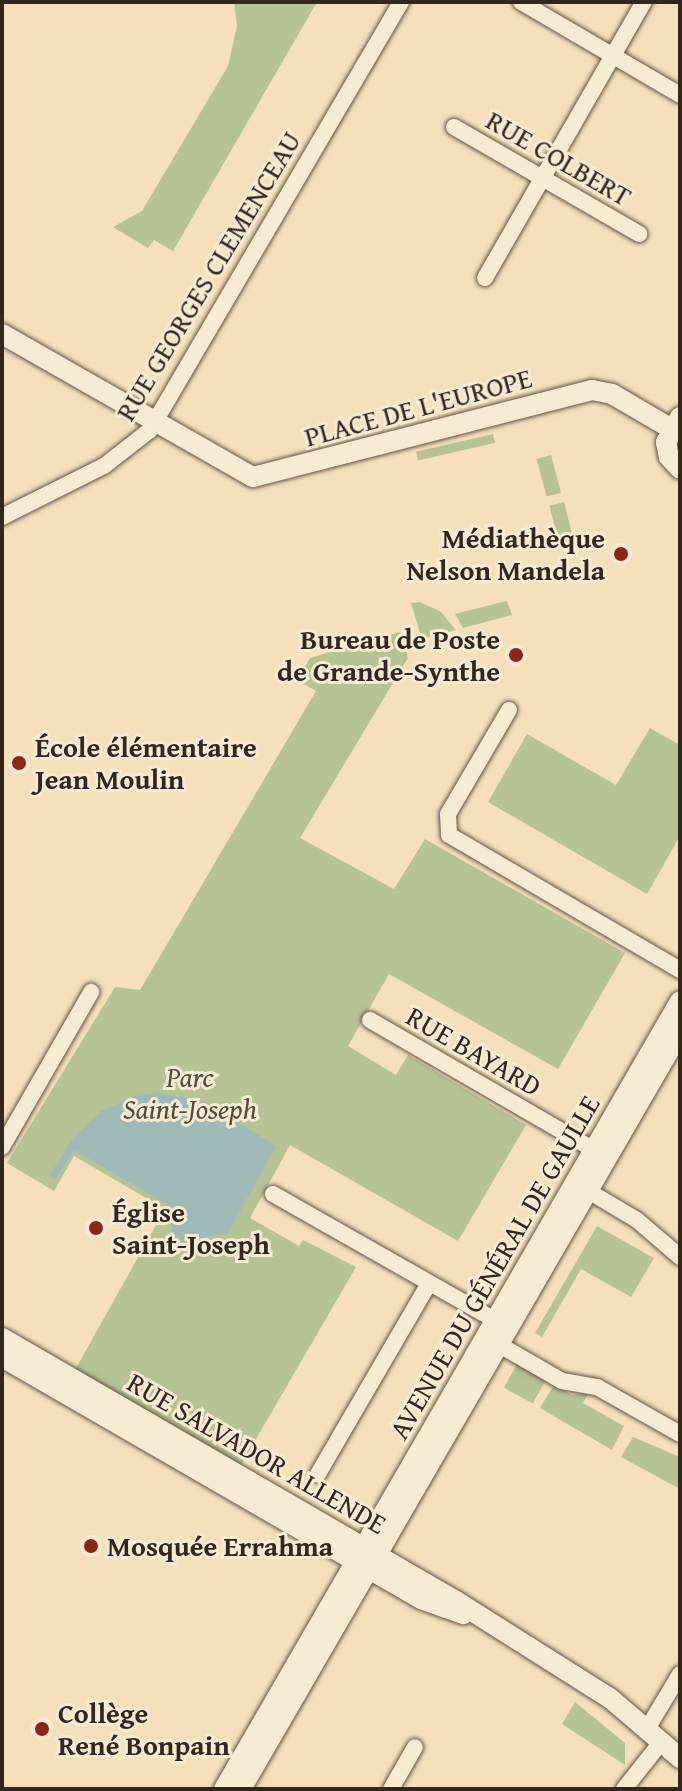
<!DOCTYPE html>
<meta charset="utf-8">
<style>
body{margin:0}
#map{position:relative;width:682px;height:1791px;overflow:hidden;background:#f5e0bb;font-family:"Gentium Book Plus",serif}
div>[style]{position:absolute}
.green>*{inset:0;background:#b6c395;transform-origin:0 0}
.water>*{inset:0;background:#a0baba}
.roads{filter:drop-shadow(0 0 2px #645447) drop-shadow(0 0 2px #645447)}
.minor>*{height:16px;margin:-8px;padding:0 8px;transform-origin:8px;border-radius:8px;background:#f8ebd3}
.tertiary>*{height:20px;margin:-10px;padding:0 10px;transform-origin:10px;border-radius:10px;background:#f8ebd3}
.dots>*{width:22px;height:22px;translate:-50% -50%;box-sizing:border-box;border:4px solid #f8ebd3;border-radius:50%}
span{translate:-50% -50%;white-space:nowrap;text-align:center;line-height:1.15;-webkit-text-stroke:6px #f8ebd3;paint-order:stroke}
.street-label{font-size:28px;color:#332520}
.poi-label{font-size:28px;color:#332520;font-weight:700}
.right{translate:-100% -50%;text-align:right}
.left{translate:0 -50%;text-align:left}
.park-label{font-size:28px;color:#544c3d;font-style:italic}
.frame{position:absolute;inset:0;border:4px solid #332520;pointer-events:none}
</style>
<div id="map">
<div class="green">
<div style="clip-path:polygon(234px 2px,317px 2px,173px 251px,154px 240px,148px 248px,113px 227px,142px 211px,228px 66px,237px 26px)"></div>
<div style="left:493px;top:434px;width:9px;height:79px;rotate:77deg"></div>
<div style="left:551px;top:455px;width:39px;height:15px;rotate:75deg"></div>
<div style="left:564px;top:502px;width:41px;height:15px;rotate:76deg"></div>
<div style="clip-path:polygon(507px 601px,512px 615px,463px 628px,455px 614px)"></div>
<div style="clip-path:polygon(419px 602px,440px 611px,456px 630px,422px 639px,411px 603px)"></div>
<div style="clip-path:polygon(400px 632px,408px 658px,300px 838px,394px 889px,425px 839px,625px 953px,558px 1069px,389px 974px,348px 1046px,396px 1075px,408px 1055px,526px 1125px,458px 1241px,290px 1145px,250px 1218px,299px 1246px,303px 1240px,356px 1267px,241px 1465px,75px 1370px,165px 1209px,74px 1156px,54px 1191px,7px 1163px,115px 987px,140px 990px,316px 691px,297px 680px,310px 658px)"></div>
<div style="clip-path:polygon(650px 728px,680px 745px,680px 836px,647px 894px,488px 802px,527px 734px,616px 785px)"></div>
<div style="clip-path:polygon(597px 1226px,654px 1258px,631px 1297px,581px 1269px,542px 1337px,535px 1333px)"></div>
<div style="left:517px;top:1364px;width:33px;height:27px;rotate:29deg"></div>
<div style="clip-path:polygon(554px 1385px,572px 1395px,589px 1392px,583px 1403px,624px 1426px,612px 1450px,540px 1408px)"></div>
<div style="clip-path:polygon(633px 1437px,680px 1457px,680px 1489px,621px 1457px)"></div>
<div style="clip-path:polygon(575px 1702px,625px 1743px,625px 1765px,562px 1724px)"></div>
</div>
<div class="water">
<div style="clip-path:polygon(158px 1093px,204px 1101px,276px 1146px,228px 1233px,175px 1243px,168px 1205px,74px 1150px,55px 1180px,49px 1176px,74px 1137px,101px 1111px,138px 1095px)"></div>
</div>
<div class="roads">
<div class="minor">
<div style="left:521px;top:2px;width:184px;rotate:30.3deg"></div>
<div style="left:454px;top:127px;width:214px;rotate:30deg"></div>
<div style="left:485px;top:278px;width:319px;rotate:-60.1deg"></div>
<div style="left:2px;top:517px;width:114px;rotate:-26.6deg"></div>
<div style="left:104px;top:466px;width:58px;rotate:-38deg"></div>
<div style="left:150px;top:430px;width:496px;rotate:-59.6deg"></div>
<div style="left:509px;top:710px;width:121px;rotate:120.4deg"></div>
<div style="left:448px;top:814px;width:21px;rotate:87deg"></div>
<div style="left:449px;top:835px;width:268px;rotate:30.3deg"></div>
<div style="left:370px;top:1020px;width:259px;rotate:30.1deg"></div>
<div style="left:2px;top:1147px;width:179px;rotate:-60.1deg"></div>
<div style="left:580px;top:1186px;width:66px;rotate:30.8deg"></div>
<div style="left:637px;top:1220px;width:57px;rotate:40.7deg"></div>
<div style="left:273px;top:1194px;width:266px;rotate:29.6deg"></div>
<div style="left:491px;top:1340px;width:82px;rotate:30deg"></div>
<div style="left:562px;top:1381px;width:36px;rotate:10deg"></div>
<div style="left:597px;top:1387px;width:95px;rotate:29.5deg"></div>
<div style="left:318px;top:1474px;width:221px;rotate:-59.8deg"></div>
<div style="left:647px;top:1729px;width:64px;rotate:-59deg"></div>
<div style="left:391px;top:1789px;width:48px;rotate:-60.3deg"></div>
<div style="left:624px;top:1789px;width:61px;rotate:-51.6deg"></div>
</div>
<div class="tertiary">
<div style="left:2px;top:334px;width:289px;rotate:29.7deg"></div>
<div style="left:253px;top:477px;width:350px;rotate:-14.4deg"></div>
<div style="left:592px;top:390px;width:20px;rotate:11deg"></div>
<div style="left:612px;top:394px;width:67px;rotate:30.4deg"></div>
<div style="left:680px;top:417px;width:29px;rotate:119deg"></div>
<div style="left:666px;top:442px;width:15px;rotate:79deg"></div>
<div style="left:669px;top:457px;width:16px;rotate:47deg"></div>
<div style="left:2px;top:1338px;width:525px;rotate:30.08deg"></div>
<div style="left:456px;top:1601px;width:183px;rotate:32.3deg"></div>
<div style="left:611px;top:1699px;width:91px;rotate:40.5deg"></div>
<div style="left:2px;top:1357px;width:484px;rotate:30deg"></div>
<div style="left:421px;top:1599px;width:45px;rotate:19.7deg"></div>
<div style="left:224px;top:1789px;width:910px;rotate:-59.94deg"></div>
<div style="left:241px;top:1789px;width:875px;rotate:-59.89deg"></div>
</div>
</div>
<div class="dots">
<div style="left:621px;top:554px;background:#8f2418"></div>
<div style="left:516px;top:655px;background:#8f2418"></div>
<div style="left:19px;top:763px;background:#8f2418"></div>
<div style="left:96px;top:1228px;background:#8f2418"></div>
<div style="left:91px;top:1546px;background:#8f2418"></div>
<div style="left:42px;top:1729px;background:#8f2418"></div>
</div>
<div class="street-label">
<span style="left:559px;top:158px;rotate:30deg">RUE COLBERT</span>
<span style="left:208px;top:276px;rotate:-59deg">RUE GEORGES CLEMENCEAU</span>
<span style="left:418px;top:407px;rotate:-15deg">PLACE DE L'EUROPE</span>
<span style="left:474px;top:1051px;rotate:30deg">RUE BAYARD</span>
<span style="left:494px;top:1267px;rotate:-60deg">AVENUE DU GÉNÉRAL DE GAULLE</span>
<span style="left:257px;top:1453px;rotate:30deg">RUE SALVADOR ALLENDE</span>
</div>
<div class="poi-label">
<span class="right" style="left:605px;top:554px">Médiathèque<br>Nelson Mandela</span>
<span class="right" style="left:500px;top:655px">Bureau de Poste<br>de Grande-Synthe</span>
<span class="left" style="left:35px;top:763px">École élémentaire<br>Jean Moulin</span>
<span class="left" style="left:112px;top:1228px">Église<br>Saint-Joseph</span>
<span class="left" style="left:107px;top:1546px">Mosquée Errahma</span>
<span class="left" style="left:58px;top:1729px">Collège<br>René Bonpain</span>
</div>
<div class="park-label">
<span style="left:190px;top:1093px">Parc<br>Saint-Joseph</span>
</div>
<div class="frame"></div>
</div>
